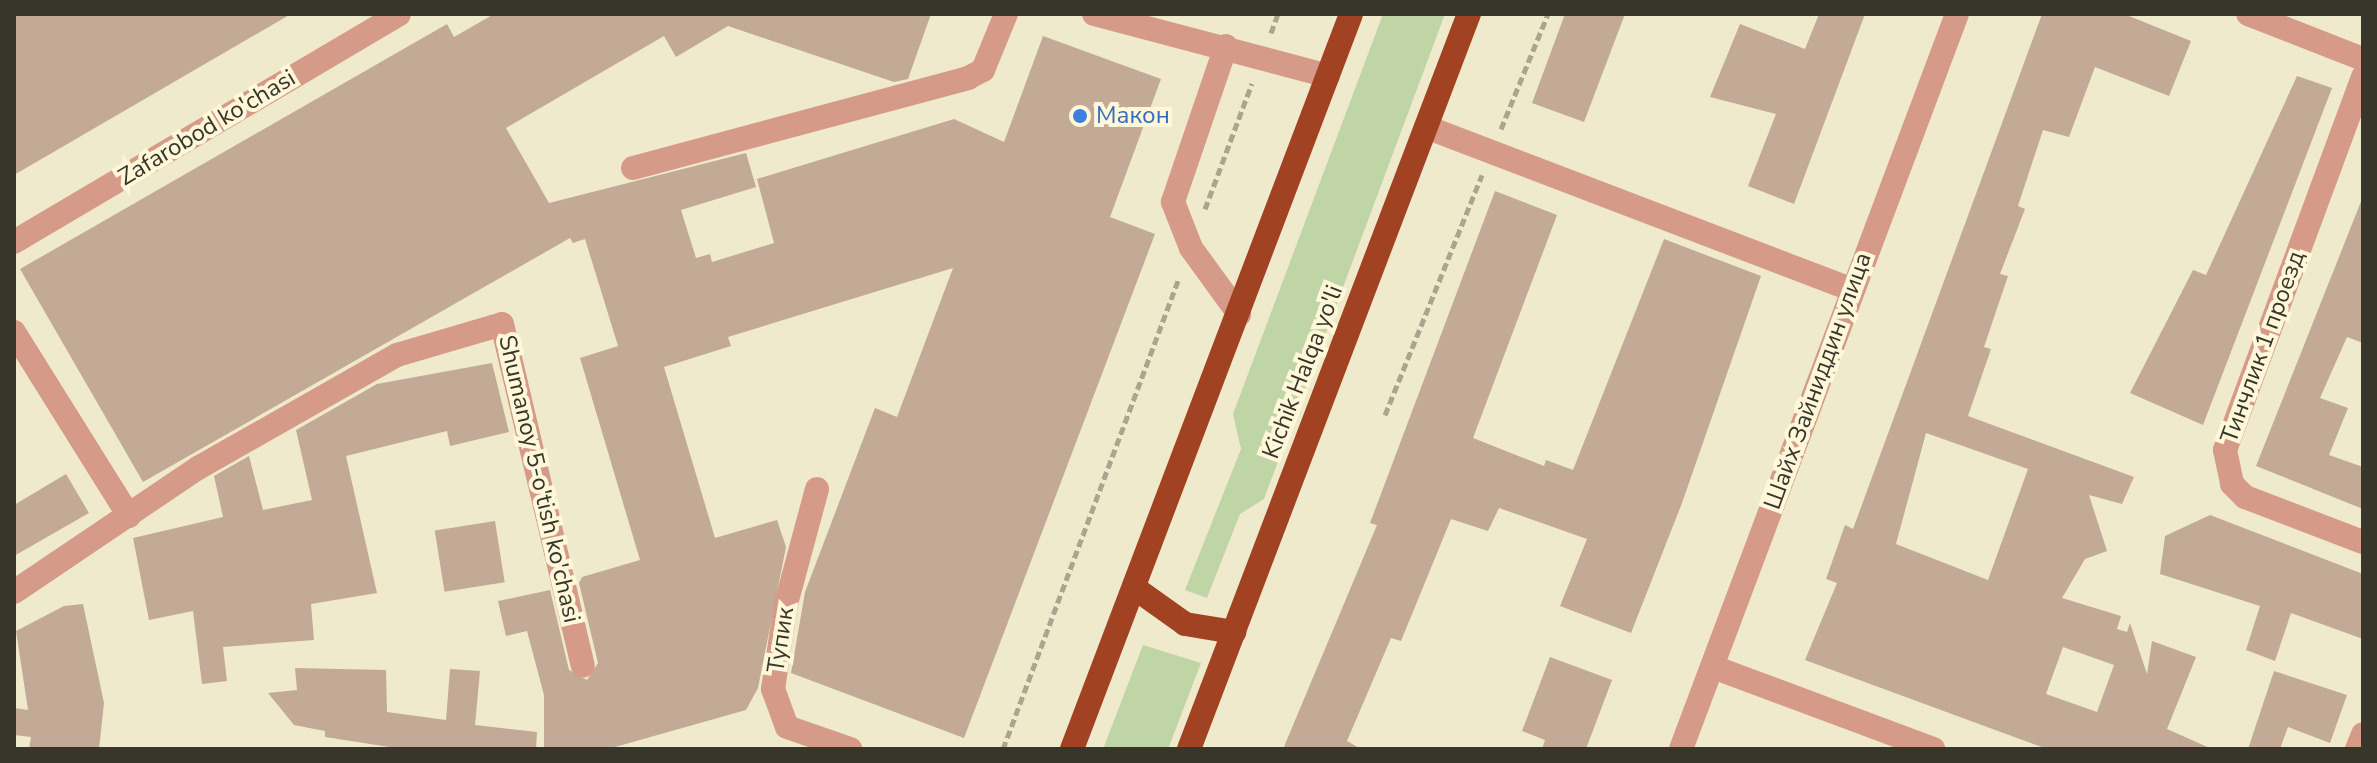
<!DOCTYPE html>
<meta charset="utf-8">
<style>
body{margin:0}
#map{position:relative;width:2377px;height:763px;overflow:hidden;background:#f0eacc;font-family:"Nunito Sans",sans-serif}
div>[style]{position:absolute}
.green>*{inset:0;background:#c0d5a6}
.building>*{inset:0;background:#c2aa96;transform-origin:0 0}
.path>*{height:5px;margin-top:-2.5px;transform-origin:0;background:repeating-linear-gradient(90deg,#aaa58e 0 8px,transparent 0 12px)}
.minor>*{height:24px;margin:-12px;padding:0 12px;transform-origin:12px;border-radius:12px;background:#d59b88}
.highway>*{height:24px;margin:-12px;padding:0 12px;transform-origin:12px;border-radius:12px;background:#a14223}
.dots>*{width:22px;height:22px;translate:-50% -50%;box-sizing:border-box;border:4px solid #fef7d9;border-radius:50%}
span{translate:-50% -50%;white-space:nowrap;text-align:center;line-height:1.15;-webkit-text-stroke:8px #fef7d9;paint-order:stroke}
.shop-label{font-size:24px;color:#366cbe}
.left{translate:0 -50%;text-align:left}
.street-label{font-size:24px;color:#38362a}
.frame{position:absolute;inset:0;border:16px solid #38362a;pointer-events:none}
</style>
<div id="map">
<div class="green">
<div style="clip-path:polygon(1383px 14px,1445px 14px,1264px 499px,1240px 514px,1207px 598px,1185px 590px,1241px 449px,1233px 414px)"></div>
<div style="clip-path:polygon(1143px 645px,1201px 663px,1168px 749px,1103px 749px)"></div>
</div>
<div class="building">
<div style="clip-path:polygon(14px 14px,291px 14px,14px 175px)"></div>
<div style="clip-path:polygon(494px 14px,931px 14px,908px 79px,894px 82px,728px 26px,676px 57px,664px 36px,506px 128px,549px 203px,746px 153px,756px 187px,681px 210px,696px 258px,710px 254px,712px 262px,774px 243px,757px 179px,954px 119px,1004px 142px,1043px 36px,1161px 79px,1110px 217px,1155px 234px,964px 738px,791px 673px,805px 592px,875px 408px,897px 417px,953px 268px,728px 337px,731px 346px,664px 367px,715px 538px,777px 520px,786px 547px,758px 688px,746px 710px,608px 749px,544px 749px,544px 695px,527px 631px,506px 636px,498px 601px,550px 590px,569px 670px,587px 680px,598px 663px,579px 583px,582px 577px,640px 560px,580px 358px,618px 346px,585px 239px,573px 243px,570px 238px,143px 482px,20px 269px,447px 24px,454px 37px)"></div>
<div style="clip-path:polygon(1565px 14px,1625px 14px,1584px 122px,1532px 103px)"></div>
<div style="clip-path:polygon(1819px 14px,1865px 14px,1794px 204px,1748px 186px,1776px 114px,1710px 97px,1740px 24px,1805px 49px)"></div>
<div style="clip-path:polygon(evenodd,2042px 14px,2124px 14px,2191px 41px,2169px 96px,2095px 67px,2069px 137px,2043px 130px,2018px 206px,2025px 209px,2000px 274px,2008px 276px,1984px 347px,1991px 349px,1968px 416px,2134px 477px,2122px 504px,2089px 495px,2107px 551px,2085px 559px,2062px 598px,2121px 616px,2117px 629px,2127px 632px,2130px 623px,2147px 674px,2152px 641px,2196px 657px,2167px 729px,2212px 749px,2047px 749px,1805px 660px,1837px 583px,1826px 579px,1845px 525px,1853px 529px,2042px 14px,1926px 433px,2028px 469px,1988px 580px,1896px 544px,1926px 433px,2042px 14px,2063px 647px,2114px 665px,2097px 712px,2046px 694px,2063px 647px)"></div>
<div style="clip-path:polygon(2297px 76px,2332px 88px,2203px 425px,2130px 393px,2193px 270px,2206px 275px)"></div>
<div style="clip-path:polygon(1495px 191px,1557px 215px,1473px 438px,1544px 466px,1546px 460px,1573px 470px,1664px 239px,1761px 276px,1682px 503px,1631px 633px,1560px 606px,1587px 539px,1499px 508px,1488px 531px,1451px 519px,1401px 641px,1391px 638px,1347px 741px,1361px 749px,1283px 749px,1377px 525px,1370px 523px)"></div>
<div style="clip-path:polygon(2362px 199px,2363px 343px,2347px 337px,2320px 398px,2348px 408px,2329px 455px,2363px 467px,2363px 509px,2256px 466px)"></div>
<div style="clip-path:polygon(492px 363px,509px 432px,450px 446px,447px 431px,346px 456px,377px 593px,311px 604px,314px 640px,223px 647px,227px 681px,202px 684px,193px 611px,149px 620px,133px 538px,223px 517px,214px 476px,249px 456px,263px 510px,312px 500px,296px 430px,377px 384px)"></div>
<div style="clip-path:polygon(66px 474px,89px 513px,14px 556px,14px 505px)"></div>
<div style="clip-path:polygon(2210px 515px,2363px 574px,2363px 639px,2291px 613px,2275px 661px,2246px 650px,2260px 606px,2160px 574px,2165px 536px)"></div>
<div style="left:495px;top:521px;width:62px;height:61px;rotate:81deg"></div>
<div style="clip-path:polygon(83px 604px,104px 703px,99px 749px,29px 749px,31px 737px,14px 735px,14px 708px,28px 710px,16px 631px,64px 606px)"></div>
<div style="clip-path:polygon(1550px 657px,1612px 680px,1586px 749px,1542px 749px,1545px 740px,1522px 731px)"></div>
<div style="clip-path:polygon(295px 668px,386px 670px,387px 712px,446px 720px,450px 669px,480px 671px,475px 725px,537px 732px,536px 749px,402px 749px,325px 737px,325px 731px,294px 725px,268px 693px,297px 690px)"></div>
<div style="clip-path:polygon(2274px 671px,2347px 695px,2330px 743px,2288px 727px,2280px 749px,2248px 749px)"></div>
</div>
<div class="path">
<div style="left:1271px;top:33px;width:20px;rotate:-70deg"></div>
<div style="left:1501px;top:129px;width:124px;rotate:-67.8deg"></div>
<div style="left:1205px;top:209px;width:134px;rotate:-69.5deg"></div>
<div style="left:1385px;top:415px;width:259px;rotate:-68deg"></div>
<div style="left:1003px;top:749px;width:503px;rotate:-69.51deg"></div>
</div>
<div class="minor">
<div style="left:1094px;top:14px;width:242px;rotate:14.8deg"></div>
<div style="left:2248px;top:14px;width:123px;rotate:21.4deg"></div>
<div style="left:1226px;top:46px;width:165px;rotate:108.8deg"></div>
<div style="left:1173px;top:202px;width:49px;rotate:68.6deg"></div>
<div style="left:1191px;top:248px;width:82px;rotate:54deg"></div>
<div style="left:2363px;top:77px;width:398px;rotate:110.3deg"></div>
<div style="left:2225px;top:450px;width:35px;rotate:78deg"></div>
<div style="left:2232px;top:484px;width:18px;rotate:45deg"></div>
<div style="left:2245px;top:497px;width:126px;rotate:20.9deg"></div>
<div style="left:1426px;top:127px;width:455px;rotate:20.9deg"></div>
<div style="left:633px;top:168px;width:347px;rotate:-15deg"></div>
<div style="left:968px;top:78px;width:17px;rotate:-28deg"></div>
<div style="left:983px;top:70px;width:61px;rotate:-67.7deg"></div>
<div style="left:14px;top:242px;width:447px;rotate:-30.6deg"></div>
<div style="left:14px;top:332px;width:217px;rotate:58deg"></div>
<div style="left:817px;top:489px;width:119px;rotate:105.1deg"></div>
<div style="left:786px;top:604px;width:86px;rotate:98.7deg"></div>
<div style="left:773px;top:689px;width:40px;rotate:69.8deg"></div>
<div style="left:787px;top:727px;width:67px;rotate:19.2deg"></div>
<div style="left:14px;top:592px;width:222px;rotate:-34deg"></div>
<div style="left:198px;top:468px;width:229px;rotate:-29.6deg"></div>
<div style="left:397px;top:355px;width:109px;rotate:-16.4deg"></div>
<div style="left:502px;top:324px;width:351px;rotate:76.7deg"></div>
<div style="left:1713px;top:667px;width:235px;rotate:20.4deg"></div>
<div style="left:1681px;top:749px;width:785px;rotate:-69.42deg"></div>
<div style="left:2357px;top:749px;width:16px;rotate:-68deg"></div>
</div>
<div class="highway">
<div style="left:1136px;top:589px;width:60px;rotate:35.5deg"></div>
<div style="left:1185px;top:624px;width:50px;rotate:9.3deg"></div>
<div style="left:1072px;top:749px;width:786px;rotate:-69.21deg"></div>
<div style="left:1189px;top:749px;width:787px;rotate:-69.15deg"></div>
</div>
<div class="dots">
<div style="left:1080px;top:116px;background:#3f7fe0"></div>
</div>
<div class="shop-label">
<span class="left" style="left:1096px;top:116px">Макон</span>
</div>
<div class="street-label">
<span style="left:207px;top:128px;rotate:-31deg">Zafarobod ko'chasi</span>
<span style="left:2263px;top:347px;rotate:-70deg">Тинчлик 1 проезд</span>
<span style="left:1303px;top:372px;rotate:-69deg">Kichik Halqa yo'li</span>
<span style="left:1818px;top:381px;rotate:-70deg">Шайх Зайниддин улица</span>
<span style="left:539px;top:479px;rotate:77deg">Shumanoy 5-o'tish ko'chasi</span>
<span style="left:781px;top:640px;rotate:-81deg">Тупик</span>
</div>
<div class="frame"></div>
</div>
